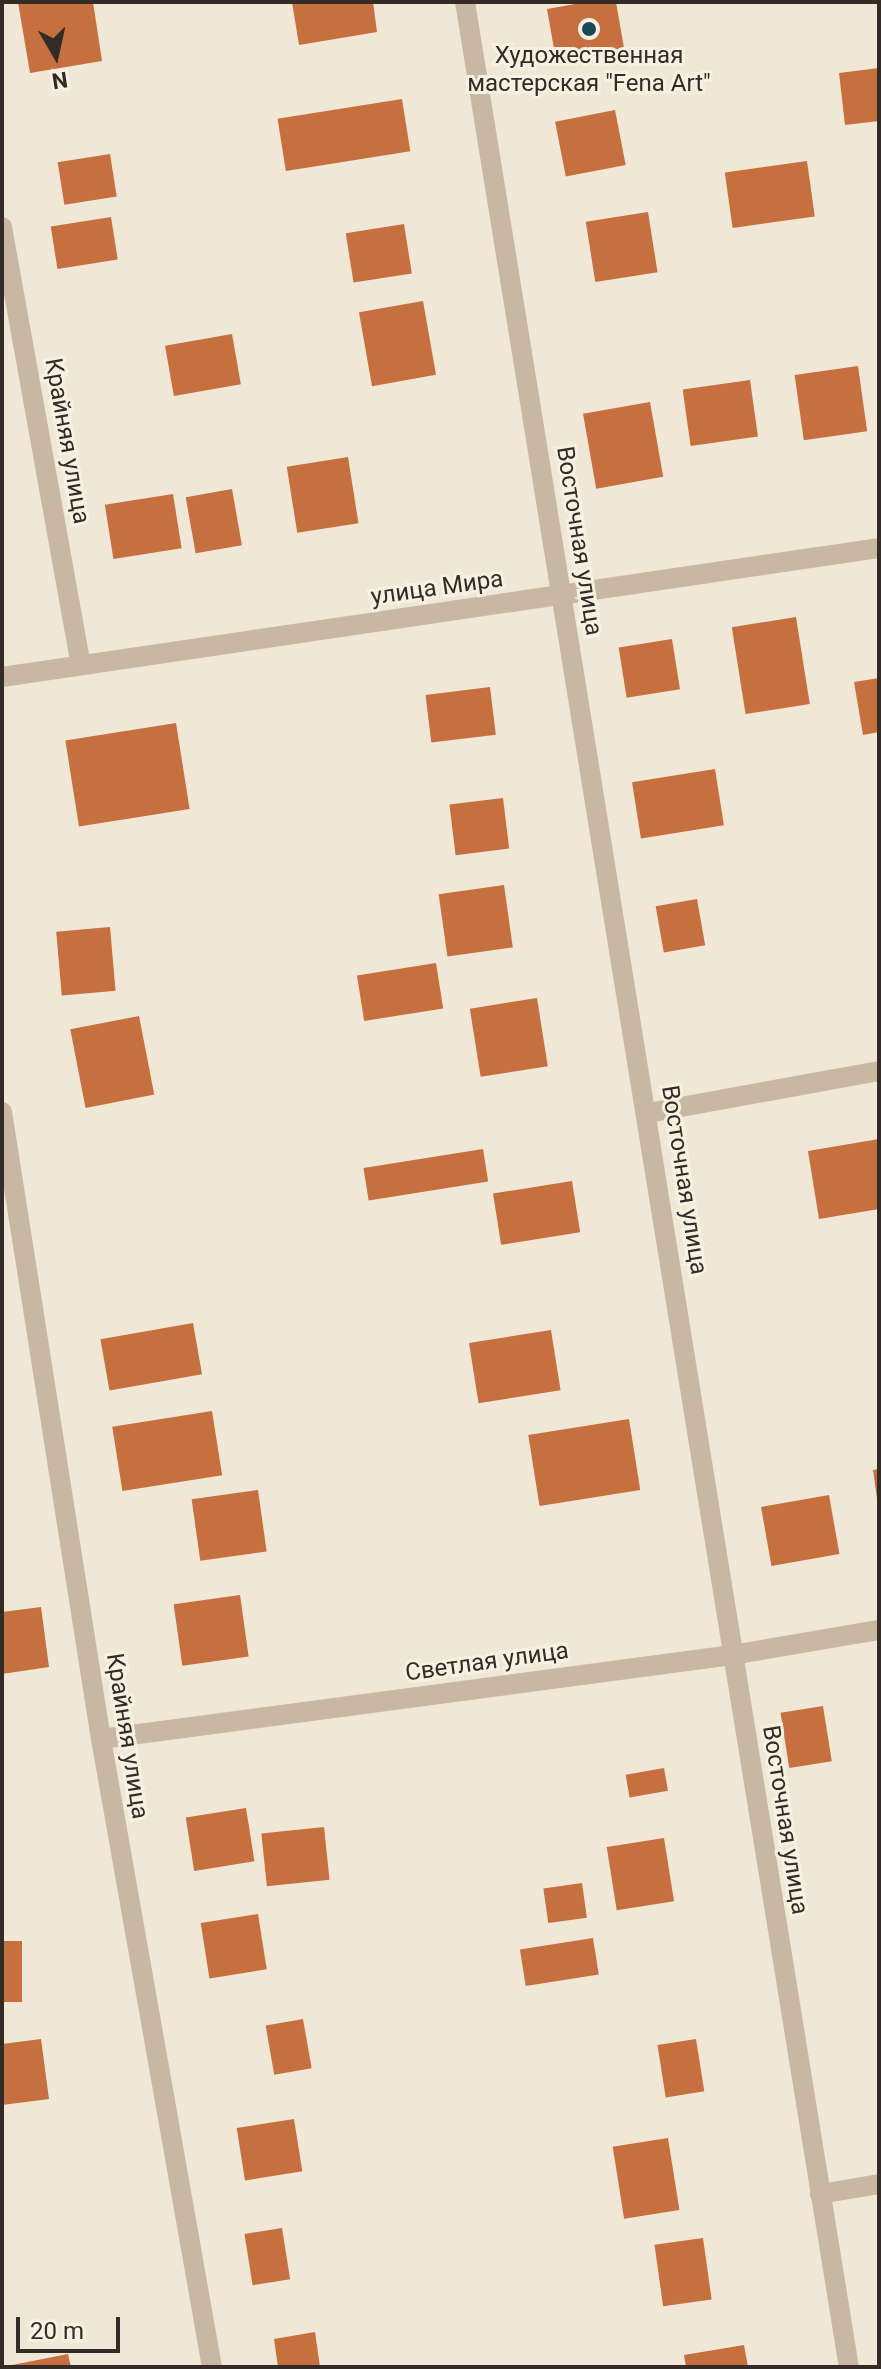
<!DOCTYPE html>
<meta charset="utf-8">
<style>
body{margin:0}
#map{position:relative;width:881px;height:2369px;overflow:hidden;background:#f0e7d6;font-family:Roboto,sans-serif}
div>[style]{position:absolute}
.building>*{inset:0;background:#c6703f;transform-origin:0 0}
.minor>*{height:20px;margin:-10px;padding:0 10px;transform-origin:10px;border-radius:10px;background:#c8b8a3}
.tertiary>*{height:20px;margin:-10px;padding:0 10px;transform-origin:10px;border-radius:10px;background:#c8b8a3}
.dots>*{width:22px;height:22px;translate:-50% -50%;box-sizing:border-box;border:4px solid #f8f1e2;border-radius:50%}
span{translate:-50% -50%;white-space:nowrap;text-align:center;line-height:1.15;-webkit-text-stroke:6px #f8f1e2;paint-order:stroke}
.poi-label{font-size:24px;color:#332b25}
.street-label{font-size:24px;color:#332b25}
.frame{position:absolute;inset:0;border:4px solid #332b25;pointer-events:none}
.north{position:absolute;left:16px;top:16px;width:80px;height:80px;-webkit-text-stroke:6px #f8f1e2;paint-order:stroke;rotate:171deg;font-size:22px;font-weight:700;line-height:32px;text-align:center;color:#332b25}
.north::after{content:'';display:block;margin:auto;width:28px;height:36px;background:#332b25;clip-path:polygon(50% 0,100% 100%,50% 72%,0 100%)}
.scale{position:absolute;left:16px;top:2317px;width:104px;height:36px;box-sizing:border-box;border:4px solid #332b25;border-top:0;padding-left:10px;font-size:24px;line-height:28px;white-space:nowrap;color:#332b25;-webkit-text-stroke:6px #f8f1e2;paint-order:stroke}
</style>
<div id="map">
<div class="building">
<div style="clip-path:polygon(18px 2px,93px 2px,102px 61px,30px 73px)"></div>
<div style="clip-path:polygon(292px 2px,373px 2px,377px 32px,299px 45px)"></div>
<div style="clip-path:polygon(586px 2px,616px 2px,624px 48px,556px 60px,547px 9px)"></div>
<div style="clip-path:polygon(879px 68px,879px 121px,845px 125px,839px 73px)"></div>
<div style="left:402px;top:99px;width:53px;height:126px;rotate:81deg"></div>
<div style="left:615px;top:110px;width:56px;height:61px;rotate:79deg"></div>
<div style="left:110px;top:154px;width:43px;height:53px;rotate:81deg"></div>
<div style="left:807px;top:161px;width:56px;height:83px;rotate:82deg"></div>
<div style="left:648px;top:212px;width:61px;height:63px;rotate:81deg"></div>
<div style="left:111px;top:217px;width:43px;height:61px;rotate:81deg"></div>
<div style="left:404px;top:224px;width:50px;height:59px;rotate:81deg"></div>
<div style="left:423px;top:301px;width:75px;height:65px;rotate:80deg"></div>
<div style="left:232px;top:334px;width:51px;height:68px;rotate:80deg"></div>
<div style="left:858px;top:366px;width:66px;height:64px;rotate:82deg"></div>
<div style="left:750px;top:380px;width:57px;height:68px;rotate:82deg"></div>
<div style="left:650px;top:402px;width:76px;height:68px;rotate:80deg"></div>
<div style="left:348px;top:457px;width:67px;height:62px;rotate:81deg"></div>
<div style="left:232px;top:489px;width:57px;height:47px;rotate:80deg"></div>
<div style="left:173px;top:494px;width:55px;height:69px;rotate:81deg"></div>
<div style="left:796px;top:617px;width:88px;height:65px;rotate:81deg"></div>
<div style="left:672px;top:639px;width:51px;height:54px;rotate:81deg"></div>
<div style="clip-path:polygon(879px 678px,879px 732px,863px 735px,854px 682px)"></div>
<div style="left:490px;top:687px;width:48px;height:65px;rotate:83deg"></div>
<div style="left:176px;top:723px;width:87px;height:112px;rotate:81deg"></div>
<div style="left:715px;top:769px;width:57px;height:84px;rotate:81deg"></div>
<div style="left:503px;top:798px;width:51px;height:54px;rotate:83deg"></div>
<div style="left:504px;top:885px;width:63px;height:66px;rotate:82deg"></div>
<div style="left:697px;top:899px;width:47px;height:42px;rotate:80deg"></div>
<div style="left:110px;top:927px;width:64px;height:54px;rotate:85deg"></div>
<div style="left:436px;top:963px;width:46px;height:80px;rotate:81deg"></div>
<div style="left:537px;top:998px;width:69px;height:68px;rotate:81deg"></div>
<div style="left:139px;top:1016px;width:80px;height:70px;rotate:79deg"></div>
<div style="clip-path:polygon(879px 1139px,879px 1209px,819px 1219px,808px 1151px)"></div>
<div style="left:483px;top:1149px;width:33px;height:121px;rotate:81deg"></div>
<div style="left:572px;top:1181px;width:52px;height:80px;rotate:81deg"></div>
<div style="left:193px;top:1323px;width:52px;height:94px;rotate:80deg"></div>
<div style="left:551px;top:1330px;width:61px;height:83px;rotate:81deg"></div>
<div style="left:212px;top:1411px;width:65px;height:101px;rotate:81deg"></div>
<div style="left:629px;top:1419px;width:72px;height:102px;rotate:81deg"></div>
<div style="clip-path:polygon(879px 1469px,879px 1498px,877px 1498px,873px 1470px)"></div>
<div style="left:258px;top:1490px;width:62px;height:67px;rotate:82deg"></div>
<div style="left:829px;top:1495px;width:60px;height:69px;rotate:80deg"></div>
<div style="left:240px;top:1595px;width:62px;height:67px;rotate:82deg"></div>
<div style="clip-path:polygon(41px 1607px,49px 1667px,2px 1674px,2px 1612px)"></div>
<div style="left:823px;top:1706px;width:56px;height:43px;rotate:81deg"></div>
<div style="left:664px;top:1768px;width:23px;height:39px;rotate:80deg"></div>
<div style="left:246px;top:1808px;width:54px;height:61px;rotate:81deg"></div>
<div style="left:324px;top:1827px;width:53px;height:63px;rotate:84deg"></div>
<div style="left:664px;top:1838px;width:64px;height:58px;rotate:81deg"></div>
<div style="left:582px;top:1883px;width:35px;height:39px;rotate:82deg"></div>
<div style="left:258px;top:1914px;width:56px;height:58px;rotate:81deg"></div>
<div style="left:593px;top:1938px;width:37px;height:74px;rotate:81deg"></div>
<div style="left:2px;top:1941px;width:20px;height:61px"></div>
<div style="left:303px;top:2019px;width:50px;height:38px;rotate:80deg"></div>
<div style="clip-path:polygon(41px 2039px,49px 2099px,2px 2105px,2px 2044px)"></div>
<div style="left:696px;top:2039px;width:53px;height:39px;rotate:81deg"></div>
<div style="left:294px;top:2119px;width:53px;height:58px;rotate:81deg"></div>
<div style="left:668px;top:2138px;width:73px;height:56px;rotate:81deg"></div>
<div style="left:282px;top:2228px;width:52px;height:38px;rotate:81deg"></div>
<div style="left:703px;top:2238px;width:62px;height:49px;rotate:82deg"></div>
<div style="clip-path:polygon(315px 2332px,320px 2367px,278px 2367px,274px 2339px)"></div>
<div style="clip-path:polygon(744px 2345px,748px 2367px,686px 2367px,684px 2355px)"></div>
<div style="clip-path:polygon(68px 2354px,71px 2367px,7px 2367px,7px 2366px)"></div>
</div>
<div class="minor">
<div style="left:465px;top:2px;width:2396px;rotate:80.78deg"></div>
<div style="left:2px;top:227px;width:444px;rotate:79.8deg"></div>
<div style="left:2px;top:1112px;width:635px;rotate:81.03deg"></div>
<div style="left:101px;top:1739px;width:638px;rotate:79.98deg"></div>
<div style="left:648px;top:1113px;width:235px;rotate:-10.3deg"></div>
<div style="left:101px;top:1739px;width:637px;rotate:-7.58deg"></div>
<div style="left:732px;top:1655px;width:149px;rotate:-9.7deg"></div>
<div style="left:820px;top:2194px;width:60px;rotate:-9.6deg"></div>
</div>
<div class="tertiary">
<div style="left:2px;top:677px;width:886px;rotate:-8.37deg"></div>
</div>
<div class="dots">
<div style="left:589px;top:29px;background:#1b4954"></div>
</div>
<div class="poi-label">
<span style="left:589px;top:70px">Художественная<br>мастерская "Fena Art"</span>
</div>
<div class="street-label">
<span style="left:67px;top:441px;rotate:80deg">Крайняя улица</span>
<span style="left:579px;top:541px;rotate:81deg">Восточная улица</span>
<span style="left:437px;top:588px;rotate:-8deg">улица Мира</span>
<span style="left:684px;top:1180px;rotate:81deg">Восточная улица</span>
<span style="left:487px;top:1662px;rotate:-8deg">Светлая улица</span>
<span style="left:127px;top:1736px;rotate:81deg">Крайняя улица</span>
<span style="left:785px;top:1820px;rotate:81deg">Восточная улица</span>
</div>
<div class="frame"></div>
<div class="north">N</div>
<div class="scale">20 m</div>
</div>
